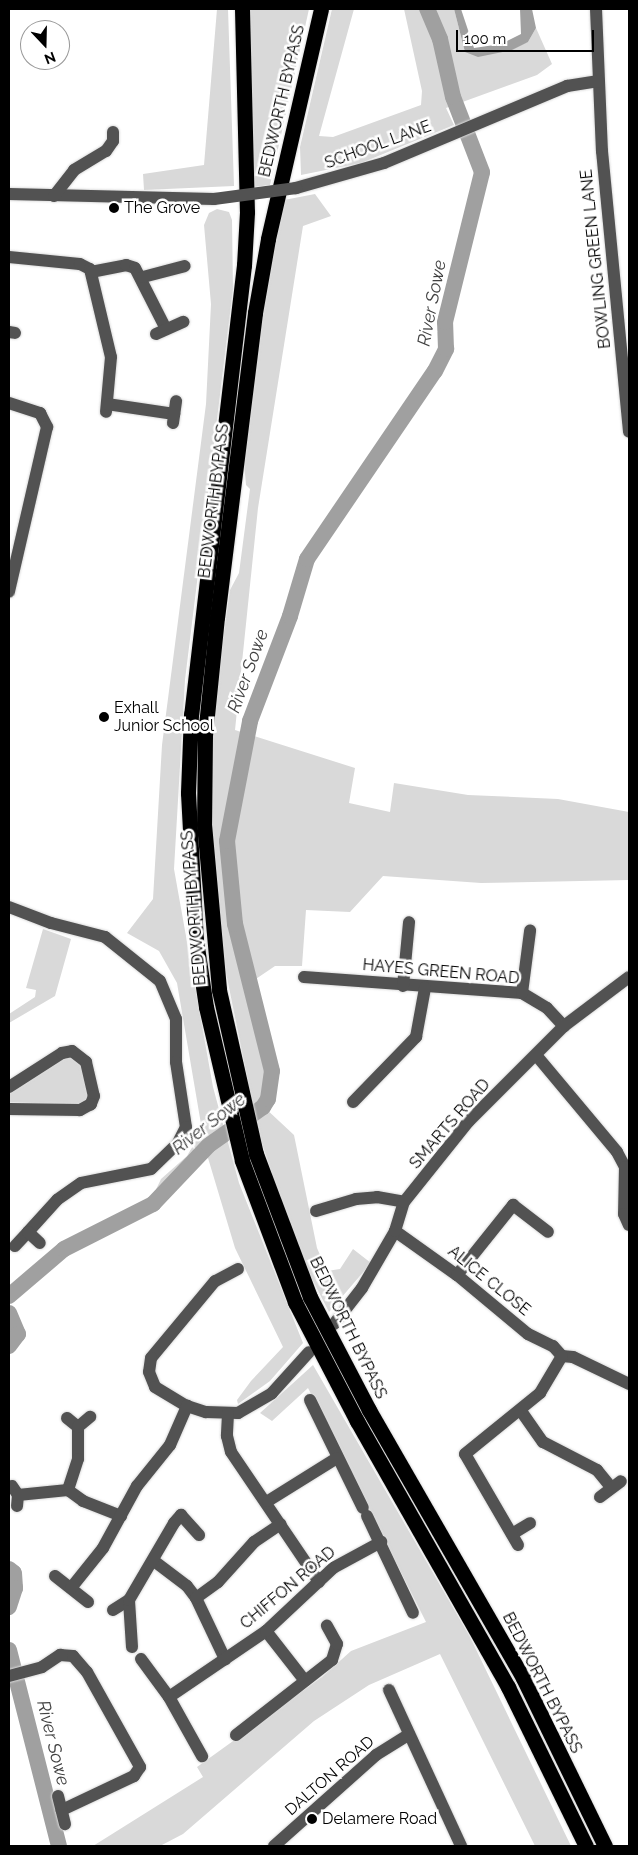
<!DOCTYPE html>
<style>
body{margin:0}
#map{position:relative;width:638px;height:1855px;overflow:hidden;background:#fff;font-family:Raleway,sans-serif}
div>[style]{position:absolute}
.green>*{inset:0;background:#d9d9d9}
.water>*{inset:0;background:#a0a0a0}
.river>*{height:16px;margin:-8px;padding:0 8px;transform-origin:8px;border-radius:8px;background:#a0a0a0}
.roads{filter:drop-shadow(0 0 1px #dbdbdb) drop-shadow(0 0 1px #dbdbdb)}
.minor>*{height:12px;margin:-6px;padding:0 6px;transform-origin:6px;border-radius:6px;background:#525252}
.highway>*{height:15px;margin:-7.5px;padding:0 7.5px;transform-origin:7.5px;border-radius:7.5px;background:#000}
.minor-bridge>*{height:12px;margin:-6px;padding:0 6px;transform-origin:6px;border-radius:6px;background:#525252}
.dots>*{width:14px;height:14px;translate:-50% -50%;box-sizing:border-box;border:2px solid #fff;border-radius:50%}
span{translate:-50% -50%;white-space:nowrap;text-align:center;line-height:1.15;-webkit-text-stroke:5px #fff;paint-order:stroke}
.street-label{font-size:16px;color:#000}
.poi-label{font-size:16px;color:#000}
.left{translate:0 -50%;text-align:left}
.water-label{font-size:18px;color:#414141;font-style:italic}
.frame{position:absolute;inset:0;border:10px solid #000;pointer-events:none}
.north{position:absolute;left:20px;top:20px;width:50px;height:50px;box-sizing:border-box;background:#fff;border:1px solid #999;border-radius:50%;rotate:159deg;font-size:14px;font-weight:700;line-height:20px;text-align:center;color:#000}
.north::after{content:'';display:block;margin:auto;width:18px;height:22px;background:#000;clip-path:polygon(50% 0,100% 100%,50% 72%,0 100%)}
.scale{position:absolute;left:456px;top:30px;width:138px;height:22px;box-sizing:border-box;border:2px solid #000;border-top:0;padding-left:6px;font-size:15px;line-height:18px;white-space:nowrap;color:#000;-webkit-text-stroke:4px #fff;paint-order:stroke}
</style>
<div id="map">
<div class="green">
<div style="clip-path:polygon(217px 9px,228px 9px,234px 186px,144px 190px,143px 174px,204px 165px)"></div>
<div style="clip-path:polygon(250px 9px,309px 9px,270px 185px,254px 187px)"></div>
<div style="clip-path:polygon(332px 9px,354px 9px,319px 136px,333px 137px,421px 105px,422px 91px,404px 9px,454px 9px,465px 52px,528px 42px,536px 28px,552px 64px,537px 75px,446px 108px,454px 125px,361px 163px,301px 175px,300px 147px)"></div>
<div style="clip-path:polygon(315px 194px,331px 216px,303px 226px,258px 508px,235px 730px,355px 768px,349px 803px,390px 812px,394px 783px,468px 795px,558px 799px,629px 812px,629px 880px,481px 883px,383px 876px,350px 912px,306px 910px,302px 966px,275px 966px,250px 983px,272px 1071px,264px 1107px,294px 1135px,317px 1248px,327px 1271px,340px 1269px,353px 1249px,371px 1263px,329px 1312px,297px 1250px,258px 1131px,218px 933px,212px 861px,212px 715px,230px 590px,239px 573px,250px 489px,246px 485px,243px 450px,259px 326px,284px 200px)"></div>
<div style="clip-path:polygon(217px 209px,229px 212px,232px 220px,233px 289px,185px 680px,174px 869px,213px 1087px,239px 1183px,303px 1343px,270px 1381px,238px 1404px,237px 1400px,251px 1381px,283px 1347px,235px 1248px,208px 1158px,182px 1172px,162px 1202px,151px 1200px,161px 1179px,187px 1156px,202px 1130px,177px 983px,159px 951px,127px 933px,153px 899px,162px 745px,206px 404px,211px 304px,204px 225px,209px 213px)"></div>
<div style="clip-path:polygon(43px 929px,71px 939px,55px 996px,9px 1023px,9px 1014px,35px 997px,36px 990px,26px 988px)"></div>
<div style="clip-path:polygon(69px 1055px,81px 1062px,89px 1098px,82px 1105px,9px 1102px,10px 1092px)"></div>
<div style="clip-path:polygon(313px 1365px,470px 1637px,571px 1846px,535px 1846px,440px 1654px,369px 1685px,314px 1721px,183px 1834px,160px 1846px,93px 1846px,203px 1777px,197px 1767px,322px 1677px,351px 1651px,426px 1622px,308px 1388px,272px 1421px,260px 1413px)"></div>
</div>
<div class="water">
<div style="clip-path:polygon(454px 9px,461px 9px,474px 48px,501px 44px,521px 34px,520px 9px,532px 9px,536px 28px,528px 42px,512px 50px,478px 57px,465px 52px)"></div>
</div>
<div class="river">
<div style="left:9px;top:1296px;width:72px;rotate:-40.5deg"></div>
<div style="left:64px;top:1249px;width:100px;rotate:-26.8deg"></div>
<div style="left:153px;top:1204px;width:81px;rotate:-46.5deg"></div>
<div style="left:209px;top:1145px;width:66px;rotate:-35.1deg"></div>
<div style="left:263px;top:1107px;width:9px;rotate:-58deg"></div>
<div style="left:268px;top:1099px;width:28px;rotate:-82deg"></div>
<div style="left:272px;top:1071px;width:152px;rotate:-104.1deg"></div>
<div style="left:235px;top:924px;width:83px;rotate:-95.5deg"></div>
<div style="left:227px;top:841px;width:122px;rotate:-79.1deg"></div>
<div style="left:250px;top:721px;width:112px;rotate:-69.1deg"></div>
<div style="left:290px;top:616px;width:59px;rotate:-73.4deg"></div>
<div style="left:307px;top:559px;width:227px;rotate:-55.8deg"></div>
<div style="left:435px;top:371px;width:25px;rotate:-63deg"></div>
<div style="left:446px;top:349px;width:27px;rotate:-92deg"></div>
<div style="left:445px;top:322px;width:154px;rotate:-76.1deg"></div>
<div style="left:482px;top:172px;width:80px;rotate:-111.1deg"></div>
<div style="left:453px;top:97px;width:59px;rotate:-102.6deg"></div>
<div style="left:440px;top:39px;width:33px;rotate:-113deg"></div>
<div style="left:9px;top:1313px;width:23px;rotate:67deg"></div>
<div style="left:18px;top:1334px;width:15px;rotate:127deg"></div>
<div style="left:9px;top:1569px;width:6px;rotate:39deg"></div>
<div style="left:14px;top:1573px;width:15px;rotate:86deg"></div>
<div style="left:15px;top:1588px;width:20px;rotate:108deg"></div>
<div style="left:9px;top:1650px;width:202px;rotate:75.7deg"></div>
</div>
<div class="roads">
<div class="minor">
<div style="left:596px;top:9px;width:142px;rotate:87.6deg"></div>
<div style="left:602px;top:151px;width:282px;rotate:84.5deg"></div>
<div style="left:296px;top:188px;width:91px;rotate:-15.9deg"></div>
<div style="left:384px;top:163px;width:199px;rotate:-22.8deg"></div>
<div style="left:567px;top:86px;width:32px;rotate:-9deg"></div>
<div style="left:9px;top:194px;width:205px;rotate:1.4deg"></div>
<div style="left:54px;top:196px;width:33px;rotate:-52deg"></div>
<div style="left:74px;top:170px;width:37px;rotate:-31deg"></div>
<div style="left:106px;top:151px;width:12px;rotate:-55deg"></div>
<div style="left:113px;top:141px;width:9px;rotate:-90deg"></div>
<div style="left:9px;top:257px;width:71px;rotate:5.6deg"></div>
<div style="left:80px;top:264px;width:11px;rotate:27deg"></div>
<div style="left:90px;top:269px;width:90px;rotate:76.6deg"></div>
<div style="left:111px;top:357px;width:55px;rotate:95.2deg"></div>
<div style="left:91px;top:272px;width:36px;rotate:-11deg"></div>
<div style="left:126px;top:265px;width:9px;rotate:18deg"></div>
<div style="left:135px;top:268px;width:68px;rotate:63.1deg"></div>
<div style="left:143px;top:277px;width:43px;rotate:-14.7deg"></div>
<div style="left:9px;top:332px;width:6px;rotate:9deg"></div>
<div style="left:156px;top:334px;width:30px;rotate:-24deg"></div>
<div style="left:9px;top:403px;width:33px;rotate:18deg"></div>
<div style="left:40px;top:413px;width:16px;rotate:63deg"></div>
<div style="left:47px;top:427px;width:169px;rotate:103deg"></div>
<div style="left:107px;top:404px;width:68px;rotate:8.5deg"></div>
<div style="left:173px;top:423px;width:22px;rotate:-82deg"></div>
<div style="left:9px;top:907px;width:45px;rotate:20.9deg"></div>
<div style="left:51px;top:923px;width:56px;rotate:14.5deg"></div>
<div style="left:105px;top:937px;width:70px;rotate:38.7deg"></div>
<div style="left:160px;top:981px;width:41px;rotate:67.2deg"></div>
<div style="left:176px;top:1019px;width:43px;rotate:90deg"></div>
<div style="left:176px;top:1062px;width:66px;rotate:81.3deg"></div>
<div style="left:186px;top:1127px;width:18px;rotate:117deg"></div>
<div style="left:178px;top:1143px;width:37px;rotate:136deg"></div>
<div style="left:151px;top:1169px;width:71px;rotate:168.7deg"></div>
<div style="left:81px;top:1183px;width:29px;rotate:145deg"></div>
<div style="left:57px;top:1200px;width:43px;rotate:132.2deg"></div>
<div style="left:304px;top:977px;width:219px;rotate:4.2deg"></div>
<div style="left:522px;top:993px;width:29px;rotate:31deg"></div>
<div style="left:547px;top:1008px;width:25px;rotate:47deg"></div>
<div style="left:403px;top:986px;width:64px;rotate:-84.6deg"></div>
<div style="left:522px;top:993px;width:63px;rotate:-82.6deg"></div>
<div style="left:536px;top:1055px;width:126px;rotate:50.1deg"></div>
<div style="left:617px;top:1152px;width:17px;rotate:62deg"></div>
<div style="left:625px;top:1167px;width:47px;rotate:91.2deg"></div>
<div style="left:624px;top:1214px;width:12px;rotate:66deg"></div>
<div style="left:9px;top:1087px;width:63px;rotate:-32.7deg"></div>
<div style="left:62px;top:1053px;width:10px;rotate:-11deg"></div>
<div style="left:72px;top:1051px;width:18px;rotate:38deg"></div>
<div style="left:86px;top:1062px;width:35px;rotate:77deg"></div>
<div style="left:94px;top:1096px;width:9px;rotate:111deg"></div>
<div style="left:91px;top:1104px;width:13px;rotate:151deg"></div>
<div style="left:80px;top:1110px;width:71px;rotate:-179.2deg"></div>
<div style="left:353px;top:1102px;width:91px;rotate:-45.9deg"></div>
<div style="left:416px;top:1037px;width:50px;rotate:-79.6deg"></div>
<div style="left:316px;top:1211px;width:42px;rotate:-16.7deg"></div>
<div style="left:356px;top:1199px;width:21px;rotate:-5deg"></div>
<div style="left:377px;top:1197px;width:27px;rotate:10deg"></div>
<div style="left:395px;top:1231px;width:76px;rotate:35.4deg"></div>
<div style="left:457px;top:1275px;width:92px;rotate:39.7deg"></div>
<div style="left:528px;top:1334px;width:28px;rotate:26deg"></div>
<div style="left:553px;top:1346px;width:13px;rotate:48deg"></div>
<div style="left:562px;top:1356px;width:11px;rotate:5deg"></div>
<div style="left:573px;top:1357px;width:62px;rotate:25.7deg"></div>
<div style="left:15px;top:1246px;width:19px;rotate:-47deg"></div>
<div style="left:28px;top:1232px;width:16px;rotate:43deg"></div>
<div style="left:238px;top:1269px;width:26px;rotate:152deg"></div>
<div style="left:215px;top:1281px;width:100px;rotate:129.7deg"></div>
<div style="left:151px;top:1358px;width:14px;rotate:98deg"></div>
<div style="left:149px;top:1372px;width:16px;rotate:68deg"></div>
<div style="left:155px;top:1387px;width:37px;rotate:31deg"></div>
<div style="left:187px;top:1406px;width:20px;rotate:18deg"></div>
<div style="left:206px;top:1412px;width:32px;rotate:2deg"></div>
<div style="left:238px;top:1413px;width:39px;rotate:-30deg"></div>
<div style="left:272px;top:1393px;width:55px;rotate:-47.9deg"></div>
<div style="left:457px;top:1275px;width:90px;rotate:-51.3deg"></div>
<div style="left:513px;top:1205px;width:44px;rotate:37.6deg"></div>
<div style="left:334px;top:1324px;width:46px;rotate:-52.1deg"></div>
<div style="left:362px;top:1288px;width:66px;rotate:-59.9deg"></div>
<div style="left:395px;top:1231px;width:30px;rotate:-73deg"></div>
<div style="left:404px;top:1202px;width:104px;rotate:-51.3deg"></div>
<div style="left:469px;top:1121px;width:134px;rotate:-45deg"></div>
<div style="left:564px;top:1026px;width:81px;rotate:-37deg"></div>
<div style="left:310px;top:1400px;width:120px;rotate:63.9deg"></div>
<div style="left:521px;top:1411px;width:38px;rotate:55deg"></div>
<div style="left:543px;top:1442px;width:61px;rotate:27.4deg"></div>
<div style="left:597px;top:1470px;width:22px;rotate:51deg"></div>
<div style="left:228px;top:1414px;width:22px;rotate:93deg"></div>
<div style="left:227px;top:1436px;width:16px;rotate:76deg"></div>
<div style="left:231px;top:1452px;width:157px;rotate:55.9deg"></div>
<div style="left:67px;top:1418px;width:14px;rotate:39deg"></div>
<div style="left:78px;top:1427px;width:32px;rotate:90deg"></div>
<div style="left:78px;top:1459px;width:33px;rotate:108deg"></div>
<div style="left:78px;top:1427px;width:16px;rotate:-40deg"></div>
<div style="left:12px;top:1486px;width:11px;rotate:56deg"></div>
<div style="left:18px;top:1495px;width:11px;rotate:95deg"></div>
<div style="left:18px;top:1495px;width:50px;rotate:-5.7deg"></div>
<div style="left:68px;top:1490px;width:19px;rotate:36deg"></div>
<div style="left:83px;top:1501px;width:41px;rotate:21.5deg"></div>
<div style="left:600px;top:1497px;width:26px;rotate:-37deg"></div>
<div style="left:268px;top:1501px;width:81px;rotate:-31.9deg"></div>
<div style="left:367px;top:1516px;width:107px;rotate:64.6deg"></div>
<div style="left:512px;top:1534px;width:21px;rotate:-31deg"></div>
<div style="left:518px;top:1545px;width:105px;rotate:-120.2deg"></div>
<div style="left:465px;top:1454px;width:97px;rotate:-39.1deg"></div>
<div style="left:540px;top:1393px;width:43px;rotate:-59.3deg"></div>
<div style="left:154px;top:1561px;width:41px;rotate:37.1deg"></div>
<div style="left:187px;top:1586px;width:15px;rotate:53deg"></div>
<div style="left:196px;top:1598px;width:68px;rotate:64.6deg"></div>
<div style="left:55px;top:1576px;width:42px;rotate:38.2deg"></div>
<div style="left:71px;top:1588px;width:51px;rotate:-51.3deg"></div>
<div style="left:103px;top:1548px;width:71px;rotate:-61.3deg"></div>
<div style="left:137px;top:1486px;width:53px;rotate:-51.2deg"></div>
<div style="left:170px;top:1445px;width:43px;rotate:-66.4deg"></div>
<div style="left:196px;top:1598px;width:27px;rotate:-36deg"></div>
<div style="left:218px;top:1582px;width:54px;rotate:-48deg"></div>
<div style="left:254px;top:1542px;width:32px;rotate:-34deg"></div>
<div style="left:113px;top:1610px;width:19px;rotate:-32deg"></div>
<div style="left:266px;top:1631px;width:63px;rotate:52deg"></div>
<div style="left:132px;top:1647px;width:47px;rotate:-93.7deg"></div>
<div style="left:129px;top:1600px;width:89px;rotate:-59.7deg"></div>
<div style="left:174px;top:1523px;width:11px;rotate:-49deg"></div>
<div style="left:181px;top:1515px;width:27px;rotate:48deg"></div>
<div style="left:141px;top:1659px;width:47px;rotate:53.6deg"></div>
<div style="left:169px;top:1697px;width:68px;rotate:60.8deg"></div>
<div style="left:9px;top:1676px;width:34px;rotate:-15deg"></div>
<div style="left:42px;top:1667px;width:22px;rotate:-34deg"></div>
<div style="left:60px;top:1655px;width:13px;rotate:4deg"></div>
<div style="left:73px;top:1656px;width:21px;rotate:49deg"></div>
<div style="left:87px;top:1672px;width:109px;rotate:60.8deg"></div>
<div style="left:140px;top:1767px;width:11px;rotate:124deg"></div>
<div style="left:134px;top:1776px;width:80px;rotate:154.7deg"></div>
<div style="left:389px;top:1690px;width:172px;rotate:65.2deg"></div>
<div style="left:169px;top:1697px;width:117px;rotate:-34.2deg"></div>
<div style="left:266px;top:1631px;width:92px;rotate:-43.2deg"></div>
<div style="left:333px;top:1568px;width:55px;rotate:-28.4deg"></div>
<div style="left:236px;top:1735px;width:122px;rotate:-38deg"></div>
<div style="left:332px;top:1660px;width:17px;rotate:-73deg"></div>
<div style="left:337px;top:1644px;width:21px;rotate:-119deg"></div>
<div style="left:58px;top:1796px;width:29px;rotate:76deg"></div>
<div style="left:274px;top:1846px;width:137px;rotate:-41.7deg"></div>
<div style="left:376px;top:1755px;width:39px;rotate:-32deg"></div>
</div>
<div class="highway">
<div style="left:242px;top:9px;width:203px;rotate:88.6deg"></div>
<div style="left:247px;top:212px;width:53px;rotate:93.2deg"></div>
<div style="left:244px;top:265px;width:452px;rotate:96.7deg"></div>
<div style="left:191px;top:714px;width:79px;rotate:92.2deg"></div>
<div style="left:188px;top:793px;width:147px;rotate:86.9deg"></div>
<div style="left:196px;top:940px;width:68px;rotate:81.5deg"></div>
<div style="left:206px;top:1007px;width:158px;rotate:76.8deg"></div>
<div style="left:242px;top:1161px;width:151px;rotate:69.4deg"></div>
<div style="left:295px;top:1302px;width:134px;rotate:62.5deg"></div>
<div style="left:357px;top:1421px;width:306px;rotate:60.4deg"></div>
<div style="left:508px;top:1687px;width:177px;rotate:63.9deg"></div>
<div style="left:321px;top:9px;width:236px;rotate:103deg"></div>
<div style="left:268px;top:239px;width:75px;rotate:100deg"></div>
<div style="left:255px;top:313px;width:306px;rotate:97.1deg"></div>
<div style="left:217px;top:617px;width:119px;rotate:95.8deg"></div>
<div style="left:205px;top:735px;width:89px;rotate:90.6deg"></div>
<div style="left:204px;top:824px;width:167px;rotate:84.8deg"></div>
<div style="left:219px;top:990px;width:168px;rotate:77.3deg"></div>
<div style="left:256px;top:1154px;width:153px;rotate:69.3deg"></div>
<div style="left:310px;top:1297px;width:127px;rotate:62.4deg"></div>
<div style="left:369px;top:1410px;width:309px;rotate:60.1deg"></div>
<div style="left:523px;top:1678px;width:187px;rotate:64deg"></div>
</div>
</div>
<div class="minor-bridge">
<div style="left:214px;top:199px;width:83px;rotate:-7.6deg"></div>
</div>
<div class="dots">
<div style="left:114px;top:208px;background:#000"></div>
<div style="left:104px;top:717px;background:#000"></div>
<div style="left:312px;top:1819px;background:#000"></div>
</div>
<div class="street-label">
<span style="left:282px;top:101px;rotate:-77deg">BEDWORTH BYPASS</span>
<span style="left:378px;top:145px;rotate:-20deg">SCHOOL LANE</span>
<span style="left:596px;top:259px;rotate:-96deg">BOWLING GREEN LANE</span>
<span style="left:214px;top:501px;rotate:-83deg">BEDWORTH BYPASS</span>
<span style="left:194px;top:908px;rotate:-95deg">BEDWORTH BYPASS</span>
<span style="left:441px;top:972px;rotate:5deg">HAYES GREEN ROAD</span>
<span style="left:450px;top:1124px;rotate:-49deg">SMARTS ROAD</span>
<span style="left:489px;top:1281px;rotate:39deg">ALICE CLOSE</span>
<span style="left:348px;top:1328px;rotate:64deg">BEDWORTH BYPASS</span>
<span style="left:288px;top:1588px;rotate:-40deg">CHIFFON ROAD</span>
<span style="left:542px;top:1683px;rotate:63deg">BEDWORTH BYPASS</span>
<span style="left:330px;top:1776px;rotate:-41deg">DALTON ROAD</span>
</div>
<div class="poi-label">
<span class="left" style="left:124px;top:208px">The Grove</span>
<span class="left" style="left:114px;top:717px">Exhall<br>Junior School</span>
<span class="left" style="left:322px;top:1819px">Delamere Road</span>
</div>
<div class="water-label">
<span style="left:432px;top:303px;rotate:-79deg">River Sowe</span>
<span style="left:248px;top:671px;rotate:-70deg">River Sowe</span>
<span style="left:209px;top:1124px;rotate:-38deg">River Sowe</span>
<span style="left:53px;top:1743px;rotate:76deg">River Sowe</span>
</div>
<div class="frame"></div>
<div class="north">N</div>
<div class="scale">100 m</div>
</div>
